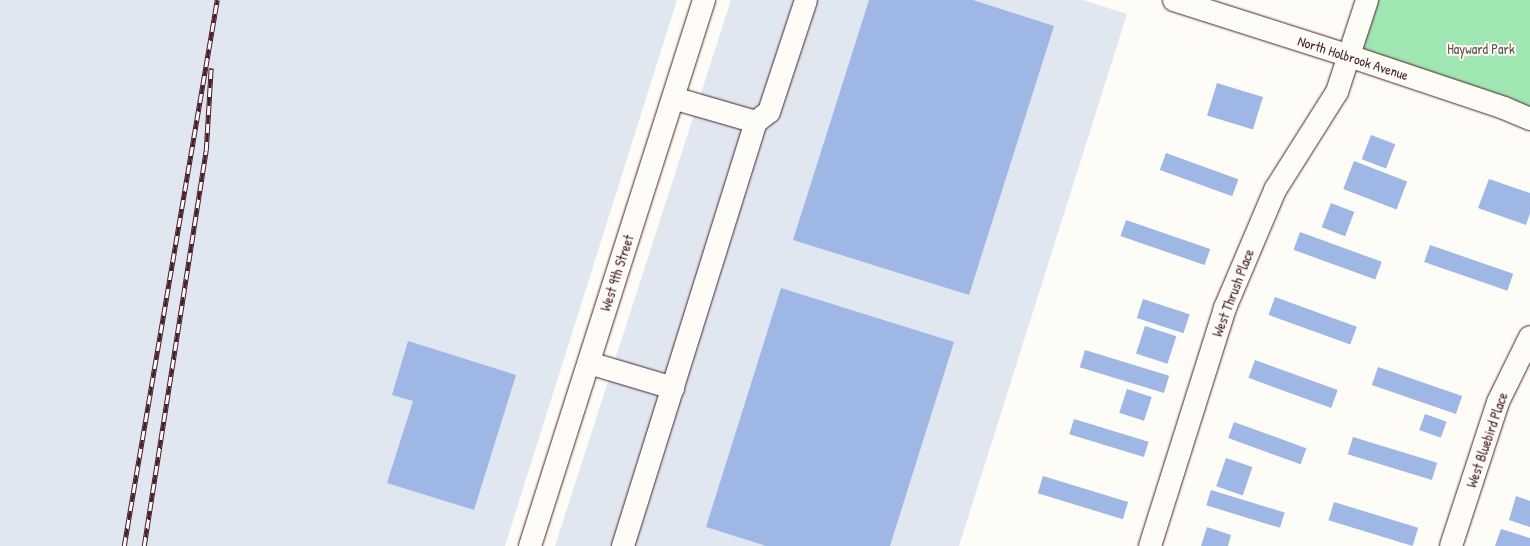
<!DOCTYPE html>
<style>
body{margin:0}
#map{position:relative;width:1530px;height:546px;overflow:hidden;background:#fdfcf7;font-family:"Patrick Hand",sans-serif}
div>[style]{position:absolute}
.built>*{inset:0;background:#e1e7f1}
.green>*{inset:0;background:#a0e6b2}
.building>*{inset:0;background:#9fb7e4;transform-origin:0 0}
.roads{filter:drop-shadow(0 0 1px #4a1f2b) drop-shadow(0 0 1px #4a1f2b)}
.minor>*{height:22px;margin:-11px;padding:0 11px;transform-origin:11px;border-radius:11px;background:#fdfcf7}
.rail>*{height:4.5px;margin-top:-2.25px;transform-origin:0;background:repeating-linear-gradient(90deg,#fdfcf7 0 9px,#4a1f2b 0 18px);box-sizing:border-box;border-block:1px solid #4a1f2b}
span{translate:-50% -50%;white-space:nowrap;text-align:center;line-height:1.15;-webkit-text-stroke:4px #fdfcf7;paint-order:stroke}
.park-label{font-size:14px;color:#60514d}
.street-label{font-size:14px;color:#4a1f2b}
</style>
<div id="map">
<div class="built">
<div style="clip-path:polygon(0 0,677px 0,505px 546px,0 546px)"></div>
<div style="clip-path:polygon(731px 0,1083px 0,1127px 14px,959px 546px,555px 546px)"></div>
</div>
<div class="green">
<div style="clip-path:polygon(1367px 0,1530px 0,1530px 119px,1349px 56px)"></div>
</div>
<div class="building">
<div style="clip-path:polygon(869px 0,973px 0,1054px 26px,969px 295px,793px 240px)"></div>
<div style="left:1217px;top:83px;width:48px;height:34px;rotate:17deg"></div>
<div style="left:1371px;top:135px;width:26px;height:26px;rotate:21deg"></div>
<div style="left:1166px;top:153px;width:77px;height:18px;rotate:20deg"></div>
<div style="left:1354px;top:161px;width:57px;height:30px;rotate:21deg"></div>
<div style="clip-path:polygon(1489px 179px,1530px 193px,1530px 213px,1526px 225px,1478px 208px)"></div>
<div style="left:1331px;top:203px;width:25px;height:26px;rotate:21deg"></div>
<div style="left:1126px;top:220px;width:89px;height:17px;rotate:19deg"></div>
<div style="left:1300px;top:232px;width:87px;height:19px;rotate:20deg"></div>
<div style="left:1430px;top:245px;width:88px;height:18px;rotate:19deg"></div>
<div style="clip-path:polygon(781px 288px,954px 342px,890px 546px,766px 546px,706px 527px)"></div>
<div style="left:1275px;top:297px;width:87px;height:19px;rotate:20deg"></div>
<div style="left:1143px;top:299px;width:49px;height:20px;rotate:18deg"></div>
<div style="left:1145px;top:326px;width:33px;height:29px;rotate:18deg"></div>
<div style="clip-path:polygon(408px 341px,516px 375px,474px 510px,387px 483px,413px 401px,392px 395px)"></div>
<div style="left:1085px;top:350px;width:88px;height:18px;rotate:17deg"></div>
<div style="left:1255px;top:360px;width:88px;height:19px;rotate:20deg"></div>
<div style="left:1378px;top:367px;width:89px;height:19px;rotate:19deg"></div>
<div style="left:1127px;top:389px;width:26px;height:25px;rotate:18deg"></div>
<div style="left:1425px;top:414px;width:23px;height:17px;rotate:20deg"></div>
<div style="left:1074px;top:419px;width:78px;height:16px;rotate:17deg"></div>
<div style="left:1234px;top:422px;width:77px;height:17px;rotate:20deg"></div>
<div style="left:1353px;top:437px;width:88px;height:18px;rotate:17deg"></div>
<div style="left:1226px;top:458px;width:28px;height:30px;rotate:19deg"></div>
<div style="left:1043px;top:476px;width:89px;height:18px;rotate:17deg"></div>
<div style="left:1211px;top:490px;width:77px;height:16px;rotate:17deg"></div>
<div style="clip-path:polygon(1516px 496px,1530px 501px,1530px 527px,1509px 520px)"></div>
<div style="left:1334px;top:502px;width:88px;height:19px;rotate:17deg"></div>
<div style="clip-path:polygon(1207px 527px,1231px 535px,1228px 546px,1201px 546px)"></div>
<div style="clip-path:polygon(1501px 529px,1530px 538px,1530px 546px,1495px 546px)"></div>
</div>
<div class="roads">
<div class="minor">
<div style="left:1174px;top:0;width:184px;rotate:17.7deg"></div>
<div style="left:1349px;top:56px;width:163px;rotate:18.5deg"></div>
<div style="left:1504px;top:108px;width:28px;rotate:23deg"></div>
<div style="left:756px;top:122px;width:16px;rotate:-38deg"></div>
<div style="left:769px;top:112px;width:118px;rotate:-71.7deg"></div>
<div style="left:589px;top:363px;width:88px;rotate:16.6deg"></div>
<div style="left:530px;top:546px;width:573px;rotate:-72.32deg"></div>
<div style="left:623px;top:546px;width:444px;rotate:-72.6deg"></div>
<div style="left:756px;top:122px;width:86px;rotate:-163.9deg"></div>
<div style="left:1150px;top:546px;width:250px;rotate:-72.5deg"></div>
<div style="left:1225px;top:308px;width:128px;rotate:-67deg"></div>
<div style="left:1275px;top:190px;width:116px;rotate:-57.7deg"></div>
<div style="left:1337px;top:92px;width:97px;rotate:-71.9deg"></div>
<div style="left:1451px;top:546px;width:151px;rotate:-71.9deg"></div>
<div style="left:1498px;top:402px;width:72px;rotate:-63.8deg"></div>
</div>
</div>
<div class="rail">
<div style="left:124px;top:546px;width:554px;rotate:-80.33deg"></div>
<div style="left:144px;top:546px;width:400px;rotate:-81.1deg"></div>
<div style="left:206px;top:151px;width:83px;rotate:-86.6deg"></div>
</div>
<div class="park-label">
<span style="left:1481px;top:49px">Hayward Park</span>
</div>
<div class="street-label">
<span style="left:1353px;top:58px;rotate:18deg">North Holbrook Avenue</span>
<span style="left:617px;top:273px;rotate:-72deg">West 9th Street</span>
<span style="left:1233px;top:293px;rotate:-69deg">West Thrush Place</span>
<span style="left:1487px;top:440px;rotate:-71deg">West Bluebird Place</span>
</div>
</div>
